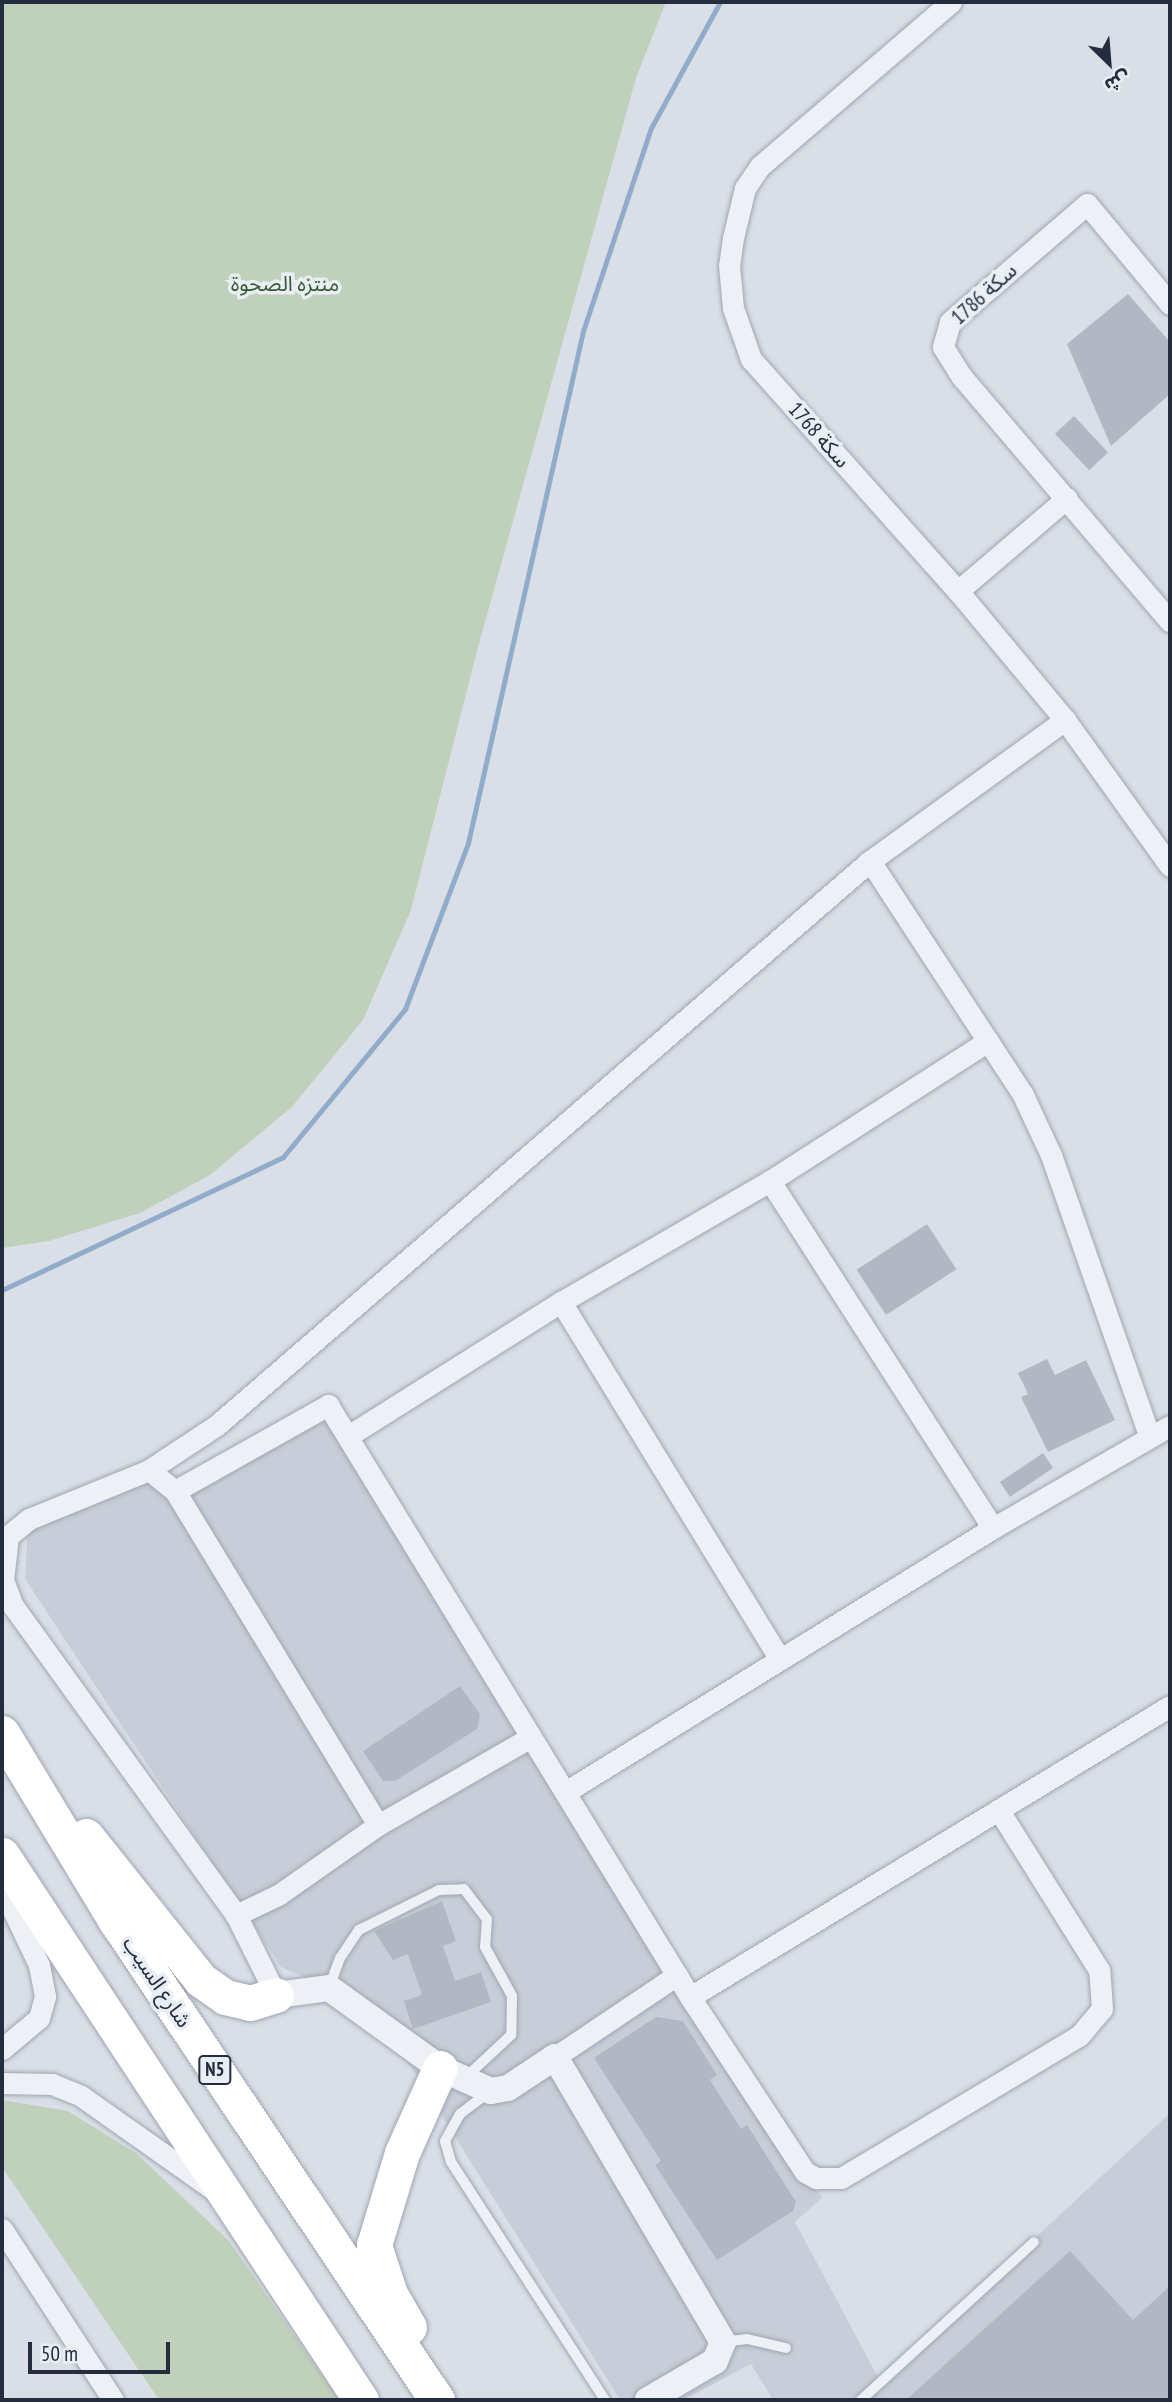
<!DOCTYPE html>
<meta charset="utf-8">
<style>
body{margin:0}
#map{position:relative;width:1172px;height:2402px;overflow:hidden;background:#dadfe7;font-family:"PT Sans Narrow","Noto Sans Arabic",sans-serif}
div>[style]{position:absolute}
.built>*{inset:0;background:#c8ced9}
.green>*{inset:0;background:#c0d1bb}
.stream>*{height:5px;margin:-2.5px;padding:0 2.5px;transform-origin:2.5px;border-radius:2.5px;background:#91acca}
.building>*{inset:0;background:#b1b8c4;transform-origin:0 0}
.roads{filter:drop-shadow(0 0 2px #9fa6b1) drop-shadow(0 0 2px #9fa6b1)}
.service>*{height:10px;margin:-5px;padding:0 5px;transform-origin:5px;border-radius:5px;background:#edf0f5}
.minor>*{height:21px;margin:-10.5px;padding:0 10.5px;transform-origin:10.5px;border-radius:10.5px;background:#edf0f5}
.tertiary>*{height:26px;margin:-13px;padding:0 13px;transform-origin:13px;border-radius:13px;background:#edf0f5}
.trunk>*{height:35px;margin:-17.5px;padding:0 17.5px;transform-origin:17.5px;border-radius:17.5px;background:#fff}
span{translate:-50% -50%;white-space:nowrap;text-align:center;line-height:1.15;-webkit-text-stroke:7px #e9eef4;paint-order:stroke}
.shield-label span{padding:2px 5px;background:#e9eef4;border:2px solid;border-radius:5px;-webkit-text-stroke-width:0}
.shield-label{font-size:19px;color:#232d3d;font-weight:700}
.park-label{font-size:21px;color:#375a30}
.street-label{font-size:21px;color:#232d3d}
.frame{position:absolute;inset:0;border:4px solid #232d3d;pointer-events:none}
.north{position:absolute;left:1074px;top:28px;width:70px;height:70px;-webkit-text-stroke:5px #e9eef4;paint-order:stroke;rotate:155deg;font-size:19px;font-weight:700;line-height:28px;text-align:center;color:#232d3d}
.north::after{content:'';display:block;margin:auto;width:24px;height:32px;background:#232d3d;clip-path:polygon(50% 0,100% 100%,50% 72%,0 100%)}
.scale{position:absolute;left:28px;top:2342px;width:142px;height:32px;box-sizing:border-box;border:4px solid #232d3d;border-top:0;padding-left:9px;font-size:21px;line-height:24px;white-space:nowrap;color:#232d3d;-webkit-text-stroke:5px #e9eef4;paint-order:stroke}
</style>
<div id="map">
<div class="built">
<div style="clip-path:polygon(328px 1405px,690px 1997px,822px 2198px,795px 2222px,880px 2381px,1170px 2113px,1170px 2400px,773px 2400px,751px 2364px,683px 2400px,620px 2400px,415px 2073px,360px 2000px,281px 1967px,25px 1579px,28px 1522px,149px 1470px,175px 1491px)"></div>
</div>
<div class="green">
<div style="clip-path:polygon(2px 2px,666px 2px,636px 78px,477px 651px,411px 910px,363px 1020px,292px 1107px,210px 1175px,140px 1213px,49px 1241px,2px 1248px)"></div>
<div style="clip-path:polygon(2px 2100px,68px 2111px,137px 2154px,229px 2241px,339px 2400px,159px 2400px,2px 2167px)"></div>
</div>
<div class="stream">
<div style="left:2px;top:1290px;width:311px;rotate:-25.3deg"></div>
<div style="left:283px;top:1157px;width:192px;rotate:-50.5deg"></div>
<div style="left:405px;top:1009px;width:178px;rotate:-69.2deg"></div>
<div style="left:468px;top:843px;width:525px;rotate:-77.34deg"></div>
<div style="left:583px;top:331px;width:214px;rotate:-71.5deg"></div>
<div style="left:651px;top:128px;width:144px;rotate:-61.3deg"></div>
</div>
<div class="building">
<div style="clip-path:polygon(1128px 294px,1170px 342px,1170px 394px,1111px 446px,1067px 344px)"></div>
<div style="left:1074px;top:416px;width:50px;height:26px;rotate:47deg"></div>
<div style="left:927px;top:1224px;width:54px;height:84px;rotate:57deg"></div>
<div style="clip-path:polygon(1047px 1359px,1055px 1375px,1086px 1360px,1115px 1420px,1048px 1452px,1021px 1397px,1028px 1394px,1018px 1373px)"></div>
<div style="left:1043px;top:1453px;width:18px;height:52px;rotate:56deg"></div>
<div style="clip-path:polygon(460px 1686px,480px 1714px,477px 1729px,395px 1781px,383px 1781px,363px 1751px)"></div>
<div style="clip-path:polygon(442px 1901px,456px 1941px,443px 1946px,455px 1981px,481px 1972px,491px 2002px,413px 2029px,404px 2001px,422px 1995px,408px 1954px,393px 1960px,374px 1931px)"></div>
<div style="clip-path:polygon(656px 2017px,683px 2021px,717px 2075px,710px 2080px,741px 2129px,747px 2125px,796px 2202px,793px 2211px,717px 2260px,655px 2165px,661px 2161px,594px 2058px)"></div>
<div style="clip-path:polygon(1070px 2251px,1133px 2320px,1170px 2286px,1170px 2400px,906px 2400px)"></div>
</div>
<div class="roads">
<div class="service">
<div style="left:329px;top:1988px;width:32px;rotate:-70deg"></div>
<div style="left:340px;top:1958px;width:34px;rotate:-56deg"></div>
<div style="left:359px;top:1930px;width:89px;rotate:-26.6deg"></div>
<div style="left:439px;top:1890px;width:25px;rotate:-2deg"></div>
<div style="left:464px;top:1889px;width:38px;rotate:53deg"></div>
<div style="left:487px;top:1919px;width:28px;rotate:94deg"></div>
<div style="left:485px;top:1947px;width:56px;rotate:61.1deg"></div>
<div style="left:512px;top:1996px;width:39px;rotate:91deg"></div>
<div style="left:511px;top:2035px;width:62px;rotate:137deg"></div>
<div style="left:489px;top:2092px;width:36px;rotate:143deg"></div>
<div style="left:460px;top:2114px;width:31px;rotate:119deg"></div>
<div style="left:445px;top:2141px;width:22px;rotate:74deg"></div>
<div style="left:451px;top:2162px;width:283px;rotate:57.1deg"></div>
<div style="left:723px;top:2342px;width:24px;rotate:-7deg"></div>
<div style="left:747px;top:2339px;width:40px;rotate:13deg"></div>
<div style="left:861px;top:2400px;width:234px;rotate:-42.4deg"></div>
</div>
<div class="minor">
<div style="left:951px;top:2px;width:252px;rotate:139.3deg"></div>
<div style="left:760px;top:166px;width:27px;rotate:124deg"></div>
<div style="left:745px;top:188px;width:51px;rotate:103.5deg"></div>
<div style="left:733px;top:238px;width:27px;rotate:98deg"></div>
<div style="left:729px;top:265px;width:43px;rotate:84.7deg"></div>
<div style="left:733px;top:308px;width:54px;rotate:70.6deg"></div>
<div style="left:751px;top:359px;width:311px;rotate:48.3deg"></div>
<div style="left:958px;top:591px;width:168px;rotate:50.3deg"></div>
<div style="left:1065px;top:720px;width:180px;rotate:54.3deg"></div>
<div style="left:1170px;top:304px;width:130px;rotate:-129.7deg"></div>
<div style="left:1087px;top:204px;width:181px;rotate:139.3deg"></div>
<div style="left:950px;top:322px;width:26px;rotate:106deg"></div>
<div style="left:943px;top:347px;width:36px;rotate:58deg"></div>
<div style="left:962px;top:377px;width:321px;rotate:49.6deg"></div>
<div style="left:958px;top:591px;width:143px;rotate:-40.5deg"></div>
<div style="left:870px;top:861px;width:280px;rotate:56.8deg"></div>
<div style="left:1023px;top:1095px;width:66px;rotate:65deg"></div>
<div style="left:1051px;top:1155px;width:297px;rotate:70.7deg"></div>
<div style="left:770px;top:1181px;width:412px;rotate:57.3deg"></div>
<div style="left:561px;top:1302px;width:419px;rotate:58.5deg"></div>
<div style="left:348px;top:1436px;width:252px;rotate:-32.2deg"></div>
<div style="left:561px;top:1302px;width:241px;rotate:-30.1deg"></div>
<div style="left:770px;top:1181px;width:259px;rotate:-32.7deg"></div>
<div style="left:149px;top:1470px;width:33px;rotate:39deg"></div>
<div style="left:175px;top:1491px;width:391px;rotate:58.7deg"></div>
<div style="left:175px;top:1491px;width:176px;rotate:-29.3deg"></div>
<div style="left:328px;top:1405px;width:694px;rotate:58.55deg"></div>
<div style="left:690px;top:1997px;width:209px;rotate:56.7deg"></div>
<div style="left:805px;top:2172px;width:13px;rotate:29deg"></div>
<div style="left:816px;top:2178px;width:25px"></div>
<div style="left:841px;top:2178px;width:14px;rotate:-30deg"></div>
<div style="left:853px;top:2171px;width:263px;rotate:-30.9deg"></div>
<div style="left:1079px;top:2036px;width:35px;rotate:-50deg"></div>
<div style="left:1102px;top:2009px;width:39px;rotate:-94deg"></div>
<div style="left:1099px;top:1970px;width:186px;rotate:-122.1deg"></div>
<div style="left:531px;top:1737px;width:177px;rotate:150.1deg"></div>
<div style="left:378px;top:1825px;width:122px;rotate:145deg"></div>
<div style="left:278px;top:1895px;width:47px;rotate:154.5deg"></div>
<div style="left:236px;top:1915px;width:381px;rotate:-125.8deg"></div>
<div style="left:13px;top:1606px;width:28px;rotate:-111deg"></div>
<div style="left:3px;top:1580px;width:44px;rotate:-83.5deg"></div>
<div style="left:8px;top:1536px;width:27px;rotate:-39deg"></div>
<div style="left:29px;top:1519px;width:130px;rotate:-22.2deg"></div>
<div style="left:149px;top:1470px;width:82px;rotate:-33.5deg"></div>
<div style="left:217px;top:1425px;width:863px;rotate:-40.82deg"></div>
<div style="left:870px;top:861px;width:241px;rotate:-35.9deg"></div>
<div style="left:567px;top:1791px;width:501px;rotate:-31.69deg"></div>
<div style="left:993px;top:1528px;width:204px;rotate:-30deg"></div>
<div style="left:2px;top:1887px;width:86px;rotate:64.6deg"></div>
<div style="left:39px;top:1965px;width:32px;rotate:79deg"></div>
<div style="left:45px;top:1996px;width:23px;rotate:105deg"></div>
<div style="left:39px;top:2018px;width:48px;rotate:140deg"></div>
<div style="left:236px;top:1915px;width:89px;rotate:63.4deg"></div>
<div style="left:690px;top:1997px;width:561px;rotate:-31.23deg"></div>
<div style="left:555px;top:2057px;width:147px;rotate:-33.9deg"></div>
<div style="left:2px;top:2083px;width:50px;rotate:1.1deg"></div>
<div style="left:52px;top:2084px;width:31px;rotate:22deg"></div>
<div style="left:81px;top:2096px;width:161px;rotate:35.2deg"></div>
<div style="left:2px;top:2229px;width:204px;rotate:57deg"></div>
</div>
<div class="tertiary">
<div style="left:276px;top:1995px;width:53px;rotate:-7.5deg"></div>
<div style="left:329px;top:1988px;width:137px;rotate:35.8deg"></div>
<div style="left:440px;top:2068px;width:56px;rotate:24.3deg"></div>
<div style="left:491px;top:2091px;width:17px;rotate:-10deg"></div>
<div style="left:508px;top:2088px;width:56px;rotate:-33.4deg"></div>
<div style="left:555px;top:2057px;width:331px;rotate:59.5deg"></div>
<div style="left:723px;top:2342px;width:21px;rotate:113deg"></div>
<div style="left:715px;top:2361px;width:78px;rotate:149.8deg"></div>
</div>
<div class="trunk">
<div style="left:2px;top:1733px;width:220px;rotate:58.8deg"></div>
<div style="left:116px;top:1921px;width:577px;rotate:56.17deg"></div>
<div style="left:86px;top:1836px;width:184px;rotate:51.4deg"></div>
<div style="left:201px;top:1980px;width:29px;rotate:35deg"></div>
<div style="left:225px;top:1997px;width:26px;rotate:13deg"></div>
<div style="left:250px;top:2003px;width:27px;rotate:-17deg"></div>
<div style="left:2px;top:1855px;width:653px;rotate:56.63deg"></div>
<div style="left:409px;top:2327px;width:38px;rotate:-120deg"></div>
<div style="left:390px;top:2294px;width:52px;rotate:-108.1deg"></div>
<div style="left:374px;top:2245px;width:96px;rotate:-73.1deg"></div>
<div style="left:402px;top:2153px;width:93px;rotate:-65.9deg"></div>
</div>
</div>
<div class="shield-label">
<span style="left:215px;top:2070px">N5</span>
</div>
<div class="park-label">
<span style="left:285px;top:284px">منتزه الصحوة</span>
</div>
<div class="street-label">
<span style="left:984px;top:294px;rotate:-42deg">سكة 1786</span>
<span style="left:819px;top:435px;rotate:48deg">سكة 1768</span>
<span style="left:157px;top:1982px;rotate:56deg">شارع السيب</span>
</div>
<div class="frame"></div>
<div class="north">ش</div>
<div class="scale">50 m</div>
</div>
